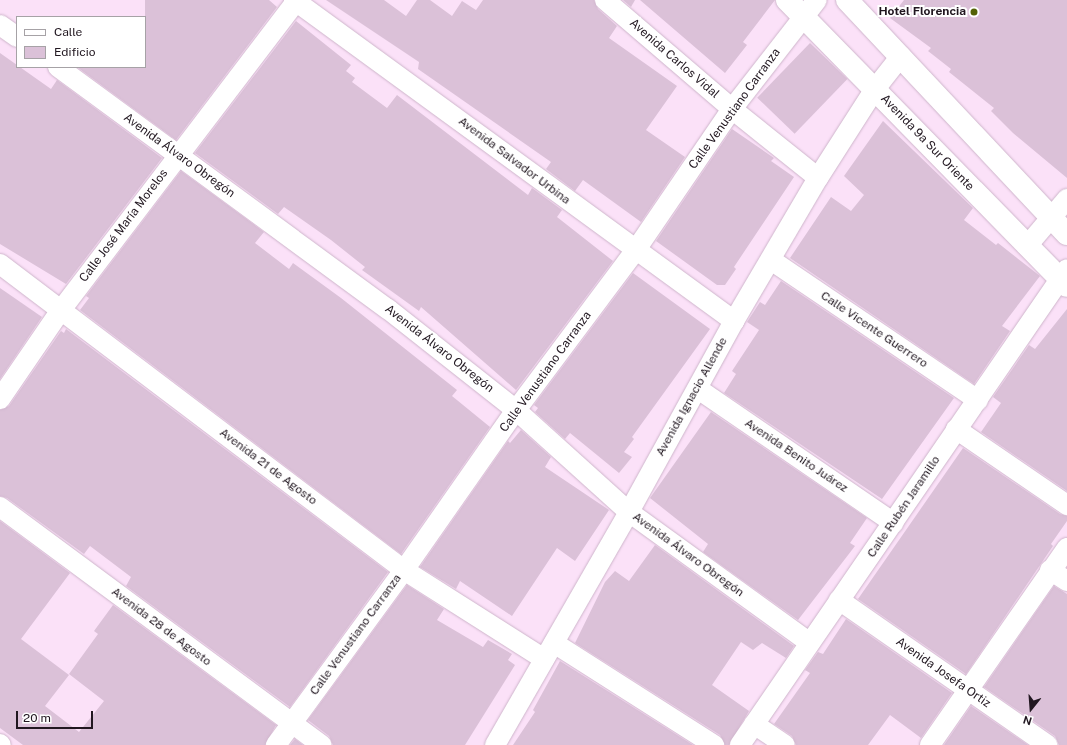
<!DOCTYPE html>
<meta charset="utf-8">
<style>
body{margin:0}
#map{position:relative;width:1067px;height:745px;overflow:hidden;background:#fbe1f8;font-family:"Public Sans",sans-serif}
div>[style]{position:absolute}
.building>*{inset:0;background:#dbc1d8;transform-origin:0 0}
.roads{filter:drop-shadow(0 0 1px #ceb5cb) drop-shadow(0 0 1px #ceb5cb)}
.minor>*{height:20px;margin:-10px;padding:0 10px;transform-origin:10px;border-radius:10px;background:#fff}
.secondary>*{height:22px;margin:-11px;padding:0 11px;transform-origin:11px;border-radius:11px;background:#fff}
.dots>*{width:11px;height:11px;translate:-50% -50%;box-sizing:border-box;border:2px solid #fff;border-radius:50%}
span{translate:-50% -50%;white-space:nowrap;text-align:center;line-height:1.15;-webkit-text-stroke:4px #fff;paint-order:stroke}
.poi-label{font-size:12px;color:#211720;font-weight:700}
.right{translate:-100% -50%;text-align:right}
.street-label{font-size:12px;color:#211720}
.legend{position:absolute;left:16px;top:16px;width:130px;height:52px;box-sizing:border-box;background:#fff;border:1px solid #a6a2a6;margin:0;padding:5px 7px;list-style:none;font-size:12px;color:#211720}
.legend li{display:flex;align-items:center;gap:8px;height:20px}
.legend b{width:20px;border:1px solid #a6a2a6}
.north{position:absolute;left:1011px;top:689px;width:40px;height:40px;-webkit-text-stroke:3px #fff;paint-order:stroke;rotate:197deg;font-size:11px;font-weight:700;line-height:16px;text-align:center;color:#211720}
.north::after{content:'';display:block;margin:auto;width:14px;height:18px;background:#211720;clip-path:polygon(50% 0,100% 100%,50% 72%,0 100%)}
.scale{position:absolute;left:16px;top:711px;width:77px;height:18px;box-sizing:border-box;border:2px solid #211720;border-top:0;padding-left:5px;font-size:12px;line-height:14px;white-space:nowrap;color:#211720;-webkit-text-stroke:3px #fff;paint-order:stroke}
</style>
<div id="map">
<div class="building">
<div style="clip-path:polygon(145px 0,269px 0,277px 7px,176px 140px,77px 67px,145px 67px)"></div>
<div style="clip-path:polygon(326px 0,384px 0,406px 16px,417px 0,430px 0,452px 16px,462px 1px,476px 10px,483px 0,594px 0,598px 9px,617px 26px,609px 38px,677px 86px,646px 130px,685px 157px,641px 222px,583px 180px,575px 191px,546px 169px,551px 162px,418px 69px,419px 62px)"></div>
<div style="clip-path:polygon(623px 0,635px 0,631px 7px)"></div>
<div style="clip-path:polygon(640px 0,775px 0,743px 42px,747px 45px,725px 73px)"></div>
<div style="clip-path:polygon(904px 0,1067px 0,1067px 178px,1013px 133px,991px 111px,994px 108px,949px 72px,951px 69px,928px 51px,931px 48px,890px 18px)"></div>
<div style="clip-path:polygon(296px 21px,351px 65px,346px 71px,355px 78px,352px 82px,387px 108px,397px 95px,528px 195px,532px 188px,562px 210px,557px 217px,613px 261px,516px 390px,421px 307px,419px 311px,362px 270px,365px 267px,331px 240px,284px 207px,278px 214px,195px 153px)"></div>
<div style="left:810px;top:43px;width:52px;height:76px;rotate:44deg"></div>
<div style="clip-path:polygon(0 53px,51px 89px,57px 80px,162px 158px,66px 284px,0 244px)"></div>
<div style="clip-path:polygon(883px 121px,973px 208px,964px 220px,996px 245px,998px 243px,1040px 276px,1002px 326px,1010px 331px,974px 384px,790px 258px,831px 197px,851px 211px,864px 195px,844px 176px)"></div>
<div style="clip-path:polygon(732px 129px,774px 158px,771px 161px,794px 177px,734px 267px,736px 269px,725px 285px,717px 285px,656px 241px)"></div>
<div style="clip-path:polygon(181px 171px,264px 232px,255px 243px,289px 269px,293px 263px,341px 298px,457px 390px,452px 396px,490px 427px,401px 554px,80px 310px,89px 298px,86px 296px)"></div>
<div style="clip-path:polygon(633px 273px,710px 329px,632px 437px,634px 439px,624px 452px,632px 457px,619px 473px,570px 433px,565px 439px,535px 412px,538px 408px,534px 405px)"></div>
<div style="clip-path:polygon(781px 281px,954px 398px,882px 499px,724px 393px,736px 374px,732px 371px,759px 330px,747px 322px,760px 302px,765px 305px)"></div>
<div style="clip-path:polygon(0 288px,42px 317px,0 379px)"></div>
<div style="clip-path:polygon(1067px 309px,1067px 491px,981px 432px,1001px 403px,993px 397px,1029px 345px,1035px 349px)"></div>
<div style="clip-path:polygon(66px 329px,388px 572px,290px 707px,126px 586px,131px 577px,90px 546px,84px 554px,7px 498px,0 496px,0 410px,9px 406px,61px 331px,64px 333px)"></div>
<div style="clip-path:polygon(711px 412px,867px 518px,850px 543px,855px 546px,798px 620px,703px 552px,708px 544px,650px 498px)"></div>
<div style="clip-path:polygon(521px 430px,551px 457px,545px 467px,609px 510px,575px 561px,557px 548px,512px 616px,460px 581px,456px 589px,420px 567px,508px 441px,510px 443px)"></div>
<div style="clip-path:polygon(963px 448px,1060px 514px,1067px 516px,1067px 521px,1051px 544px,1053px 546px,966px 674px,858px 599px)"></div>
<div style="clip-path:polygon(0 521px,70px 573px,21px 639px,69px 675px,45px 706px,79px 732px,104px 701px,69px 674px,98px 634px,94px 631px,113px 605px,276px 725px,265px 745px,23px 745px,0 728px)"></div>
<div style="clip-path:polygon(655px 545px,794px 646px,786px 658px,762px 643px,753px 650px,741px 642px,712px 685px,749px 711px,729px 745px,725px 745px,720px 735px,575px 643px,605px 582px,615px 571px,629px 581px)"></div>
<div style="clip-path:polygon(407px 585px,444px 609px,437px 620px,483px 647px,488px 640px,512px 654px,508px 660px,515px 665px,465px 745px,333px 745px,329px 736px,308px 720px)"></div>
<div style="clip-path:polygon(1054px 586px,1067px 594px,1067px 745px,1059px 745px,1055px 736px,984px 687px)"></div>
<div style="clip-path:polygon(846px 619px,952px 693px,921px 738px,890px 715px,868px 745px,796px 745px,792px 736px,774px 724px,810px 673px,805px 670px,818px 652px,823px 654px)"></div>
<div style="clip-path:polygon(560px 661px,693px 745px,513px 745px,535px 712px,533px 710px)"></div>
<div style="clip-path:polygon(971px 706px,1028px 745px,944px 745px)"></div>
<div style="clip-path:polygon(295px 739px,303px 745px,290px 745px)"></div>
</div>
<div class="roads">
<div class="minor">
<div style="left:294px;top:0;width:545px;rotate:36.11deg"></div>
<div style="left:605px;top:0;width:167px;rotate:40.6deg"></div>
<div style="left:732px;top:109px;width:110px;rotate:38.7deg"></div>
<div style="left:0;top:25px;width:21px;rotate:35deg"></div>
<div style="left:58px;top:67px;width:409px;rotate:36.3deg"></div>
<div style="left:388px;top:309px;width:163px;rotate:38.3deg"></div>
<div style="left:516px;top:410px;width:152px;rotate:42.1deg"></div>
<div style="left:629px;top:512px;width:223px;rotate:35.9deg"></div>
<div style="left:1027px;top:246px;width:62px;rotate:-49.6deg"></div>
<div style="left:771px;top:260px;width:250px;rotate:34.1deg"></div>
<div style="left:0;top:264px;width:507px;rotate:37.14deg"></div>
<div style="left:404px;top:570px;width:166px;rotate:32.4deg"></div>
<div style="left:698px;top:389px;width:237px;rotate:34.4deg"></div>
<div style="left:0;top:399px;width:108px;rotate:-55.6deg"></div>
<div style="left:61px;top:310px;width:390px;rotate:-52.7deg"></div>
<div style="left:956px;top:429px;width:135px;rotate:34.4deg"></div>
<div style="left:0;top:507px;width:400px;rotate:36.5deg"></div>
<div style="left:1050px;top:570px;width:20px;rotate:33deg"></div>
<div style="left:839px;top:600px;width:254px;rotate:34.8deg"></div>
<div style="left:554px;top:643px;width:190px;rotate:32.5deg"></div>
<div style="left:754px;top:724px;width:37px;rotate:34deg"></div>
<div style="left:0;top:744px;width:1px;rotate:45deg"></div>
<div style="left:276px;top:745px;width:217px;rotate:-53.8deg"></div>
<div style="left:404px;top:570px;width:195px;rotate:-55deg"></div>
<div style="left:516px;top:410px;width:199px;rotate:-53.2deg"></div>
<div style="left:635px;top:251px;width:172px;rotate:-55.7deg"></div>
<div style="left:732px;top:109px;width:138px;rotate:-52.1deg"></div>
<div style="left:495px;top:745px;width:269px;rotate:-60.1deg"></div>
<div style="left:629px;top:512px;width:218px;rotate:-61.2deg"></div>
<div style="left:734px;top:321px;width:166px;rotate:-59.6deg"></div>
<div style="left:818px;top:178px;width:106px;rotate:-57.4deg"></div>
<div style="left:875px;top:89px;width:42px;rotate:-51.8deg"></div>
<div style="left:740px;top:745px;width:577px;rotate:-55.51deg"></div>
<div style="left:930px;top:745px;width:240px;rotate:-55.2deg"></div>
</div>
<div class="secondary">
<div style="left:787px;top:0;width:400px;rotate:45.6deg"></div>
<div style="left:847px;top:0;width:321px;rotate:46.8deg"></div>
</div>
</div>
<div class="dots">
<div style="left:974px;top:12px;background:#536205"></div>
</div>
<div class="poi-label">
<span class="right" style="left:966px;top:12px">Hotel Florencia</span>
</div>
<div class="street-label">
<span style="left:674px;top:59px;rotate:41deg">Avenida Carlos Vidal</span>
<span style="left:735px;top:109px;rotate:-54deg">Calle Venustiano Carranza</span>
<span style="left:927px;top:143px;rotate:46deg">Avenida 9a Sur Oriente</span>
<span style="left:179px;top:156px;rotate:36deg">Avenida Álvaro Obregón</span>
<span style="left:514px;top:161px;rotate:37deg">Avenida Salvador Urbina</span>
<span style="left:124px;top:226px;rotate:-53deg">Calle José María Morelos</span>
<span style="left:874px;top:330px;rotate:34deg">Calle Vicente Guerrero</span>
<span style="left:439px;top:349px;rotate:38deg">Avenida Álvaro Obregón</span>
<span style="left:546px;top:372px;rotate:-54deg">Calle Venustiano Carranza</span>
<span style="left:692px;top:397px;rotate:-61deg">Avenida Ignacio Allende</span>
<span style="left:796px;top:456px;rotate:34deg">Avenida Benito Juárez</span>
<span style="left:268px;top:467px;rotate:37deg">Avenida 21 de Agosto</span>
<span style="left:904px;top:507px;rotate:-56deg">Calle Rubén Jaramillo</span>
<span style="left:688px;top:555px;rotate:36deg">Avenida Álvaro Obregón</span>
<span style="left:161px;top:627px;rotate:37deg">Avenida 28 de Agosto</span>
<span style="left:356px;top:635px;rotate:-54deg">Calle Venustiano Carranza</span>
<span style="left:943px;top:673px;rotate:35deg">Avenida Josefa Ortiz</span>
</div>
<ul class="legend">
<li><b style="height:5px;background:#fff"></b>Calle</li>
<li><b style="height:11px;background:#dbc1d8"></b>Edificio</li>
</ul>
<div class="north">N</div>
<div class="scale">20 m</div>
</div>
